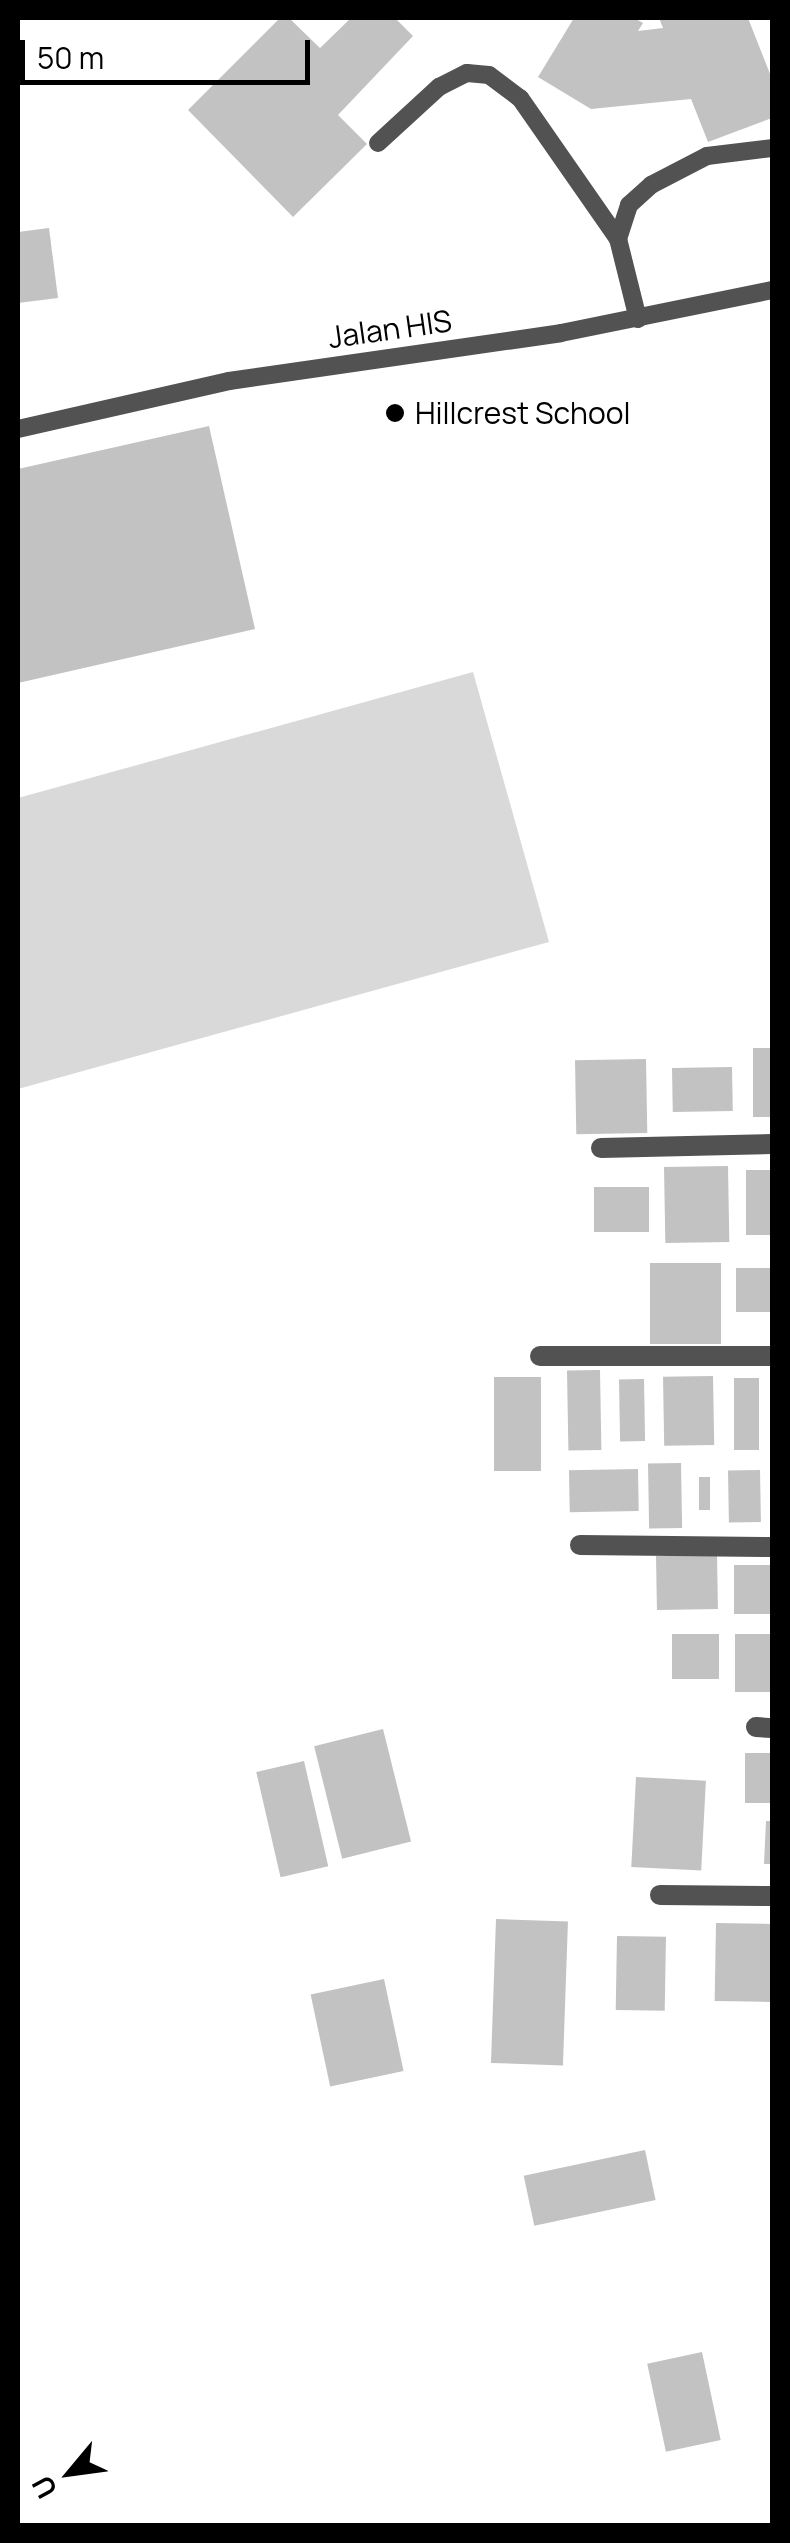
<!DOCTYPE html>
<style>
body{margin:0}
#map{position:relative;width:790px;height:2543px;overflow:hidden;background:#fff;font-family:Manrope,sans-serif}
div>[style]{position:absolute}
.green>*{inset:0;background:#d9d9d9}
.building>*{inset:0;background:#c2c2c2;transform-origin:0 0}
.service>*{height:18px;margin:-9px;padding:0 9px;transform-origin:9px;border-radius:9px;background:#525252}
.minor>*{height:20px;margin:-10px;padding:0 10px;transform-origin:10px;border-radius:10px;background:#525252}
.dots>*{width:28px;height:28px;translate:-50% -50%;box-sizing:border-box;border:5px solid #fff;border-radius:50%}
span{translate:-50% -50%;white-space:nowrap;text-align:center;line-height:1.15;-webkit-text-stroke:9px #fff;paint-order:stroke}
.street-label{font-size:30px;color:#000}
.poi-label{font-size:30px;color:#000}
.left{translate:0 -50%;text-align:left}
.frame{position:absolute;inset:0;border:20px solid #000;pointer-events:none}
.north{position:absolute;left:20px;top:2423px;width:100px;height:100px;-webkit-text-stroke:8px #fff;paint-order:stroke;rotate:241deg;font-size:28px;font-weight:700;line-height:40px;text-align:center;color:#000}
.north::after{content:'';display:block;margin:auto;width:35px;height:45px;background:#000;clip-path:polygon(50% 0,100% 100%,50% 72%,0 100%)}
.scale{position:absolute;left:20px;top:40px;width:290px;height:45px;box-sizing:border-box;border:5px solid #000;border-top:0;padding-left:12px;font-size:30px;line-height:35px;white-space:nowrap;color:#000;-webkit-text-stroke:8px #fff;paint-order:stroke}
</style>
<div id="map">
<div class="green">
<div style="clip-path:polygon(473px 672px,549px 942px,18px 1089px,18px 798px)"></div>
</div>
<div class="building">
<div style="clip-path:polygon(280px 18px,289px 18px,320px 48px,351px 18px,395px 18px,413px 36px,338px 115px,367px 144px,293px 217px,188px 110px)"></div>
<div style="clip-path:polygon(574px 18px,634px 18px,643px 23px,638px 31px,663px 28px,659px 18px,748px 18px,772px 79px,772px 118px,708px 142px,691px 99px,591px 109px,538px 77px)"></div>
<div style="clip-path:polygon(49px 228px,58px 298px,18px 303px,18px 232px)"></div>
<div style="clip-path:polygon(209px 426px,255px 629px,18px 683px,18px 469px)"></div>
<div style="left:753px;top:1048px;width:19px;height:69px"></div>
<div style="left:646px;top:1059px;width:74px;height:71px;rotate:89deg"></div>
<div style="left:732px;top:1067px;width:44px;height:60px;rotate:89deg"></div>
<div style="left:728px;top:1166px;width:76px;height:64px;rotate:89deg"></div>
<div style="left:772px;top:1170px;width:65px;height:26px;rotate:90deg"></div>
<div style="left:649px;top:1187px;width:45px;height:55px;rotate:90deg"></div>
<div style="left:650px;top:1263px;width:71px;height:81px"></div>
<div style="left:772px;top:1268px;width:44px;height:36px;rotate:90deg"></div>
<div style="left:600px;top:1370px;width:80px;height:33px;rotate:89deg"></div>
<div style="left:713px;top:1376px;width:69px;height:50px;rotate:89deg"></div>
<div style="left:494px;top:1377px;width:47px;height:94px"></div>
<div style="left:734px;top:1378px;width:25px;height:72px"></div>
<div style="left:644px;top:1379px;width:62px;height:25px;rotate:89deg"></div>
<div style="left:681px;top:1463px;width:65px;height:33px;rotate:89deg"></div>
<div style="left:638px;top:1469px;width:42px;height:69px;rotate:89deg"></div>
<div style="left:760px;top:1470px;width:52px;height:32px;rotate:89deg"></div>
<div style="left:699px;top:1477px;width:11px;height:33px"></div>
<div style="left:717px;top:1555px;width:54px;height:61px;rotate:89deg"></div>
<div style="left:772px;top:1565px;width:49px;height:38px;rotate:90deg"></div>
<div style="left:672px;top:1634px;width:47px;height:45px"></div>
<div style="left:772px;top:1634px;width:58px;height:37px;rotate:90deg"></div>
<div style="left:383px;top:1729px;width:116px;height:71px;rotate:76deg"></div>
<div style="left:745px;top:1753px;width:27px;height:50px"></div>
<div style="left:304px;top:1761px;width:108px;height:49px;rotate:77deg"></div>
<div style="left:636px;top:1777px;width:70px;height:90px;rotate:3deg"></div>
<div style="clip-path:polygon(766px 1821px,772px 1821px,772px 1864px,764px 1864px)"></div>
<div style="left:496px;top:1919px;width:72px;height:144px;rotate:2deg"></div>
<div style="left:716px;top:1923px;width:56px;height:78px;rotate:1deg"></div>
<div style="left:617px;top:1936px;width:49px;height:74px;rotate:1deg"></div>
<div style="left:384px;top:1979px;width:94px;height:75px;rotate:78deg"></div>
<div style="left:645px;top:2150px;width:51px;height:124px;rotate:78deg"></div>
<div style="left:702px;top:2352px;width:90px;height:56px;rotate:78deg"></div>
</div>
<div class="service">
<div style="left:378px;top:143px;width:83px;rotate:-42.6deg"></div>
<div style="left:439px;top:87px;width:31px;rotate:-27deg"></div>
<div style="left:467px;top:73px;width:22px;rotate:5deg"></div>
<div style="left:489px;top:75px;width:39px;rotate:37deg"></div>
<div style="left:520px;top:98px;width:172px;rotate:55.2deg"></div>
<div style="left:638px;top:319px;width:82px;rotate:-104deg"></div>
<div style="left:618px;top:239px;width:36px;rotate:-72deg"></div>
<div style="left:629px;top:205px;width:30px;rotate:-42deg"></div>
<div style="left:651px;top:185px;width:63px;rotate:-27.4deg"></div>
<div style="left:707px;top:156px;width:65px;rotate:-7deg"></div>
<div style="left:18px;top:429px;width:216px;rotate:-12.8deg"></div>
<div style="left:229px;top:381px;width:335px;rotate:-8.2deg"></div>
<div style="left:561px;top:333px;width:215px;rotate:-11.5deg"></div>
</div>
<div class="minor">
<div style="left:601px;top:1148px;width:171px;rotate:-1.3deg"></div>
<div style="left:540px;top:1356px;width:232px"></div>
<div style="left:580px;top:1545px;width:192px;rotate:0.6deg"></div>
<div style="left:756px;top:1727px;width:16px;rotate:4deg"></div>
<div style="left:660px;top:1895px;width:112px;rotate:0.5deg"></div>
</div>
<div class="dots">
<div style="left:395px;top:413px;background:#000"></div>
</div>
<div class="street-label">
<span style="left:390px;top:329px;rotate:-8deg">Jalan HIS</span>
</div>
<div class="poi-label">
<span class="left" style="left:415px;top:413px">Hillcrest School</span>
</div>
<div class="frame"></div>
<div class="north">U</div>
<div class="scale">50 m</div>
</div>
